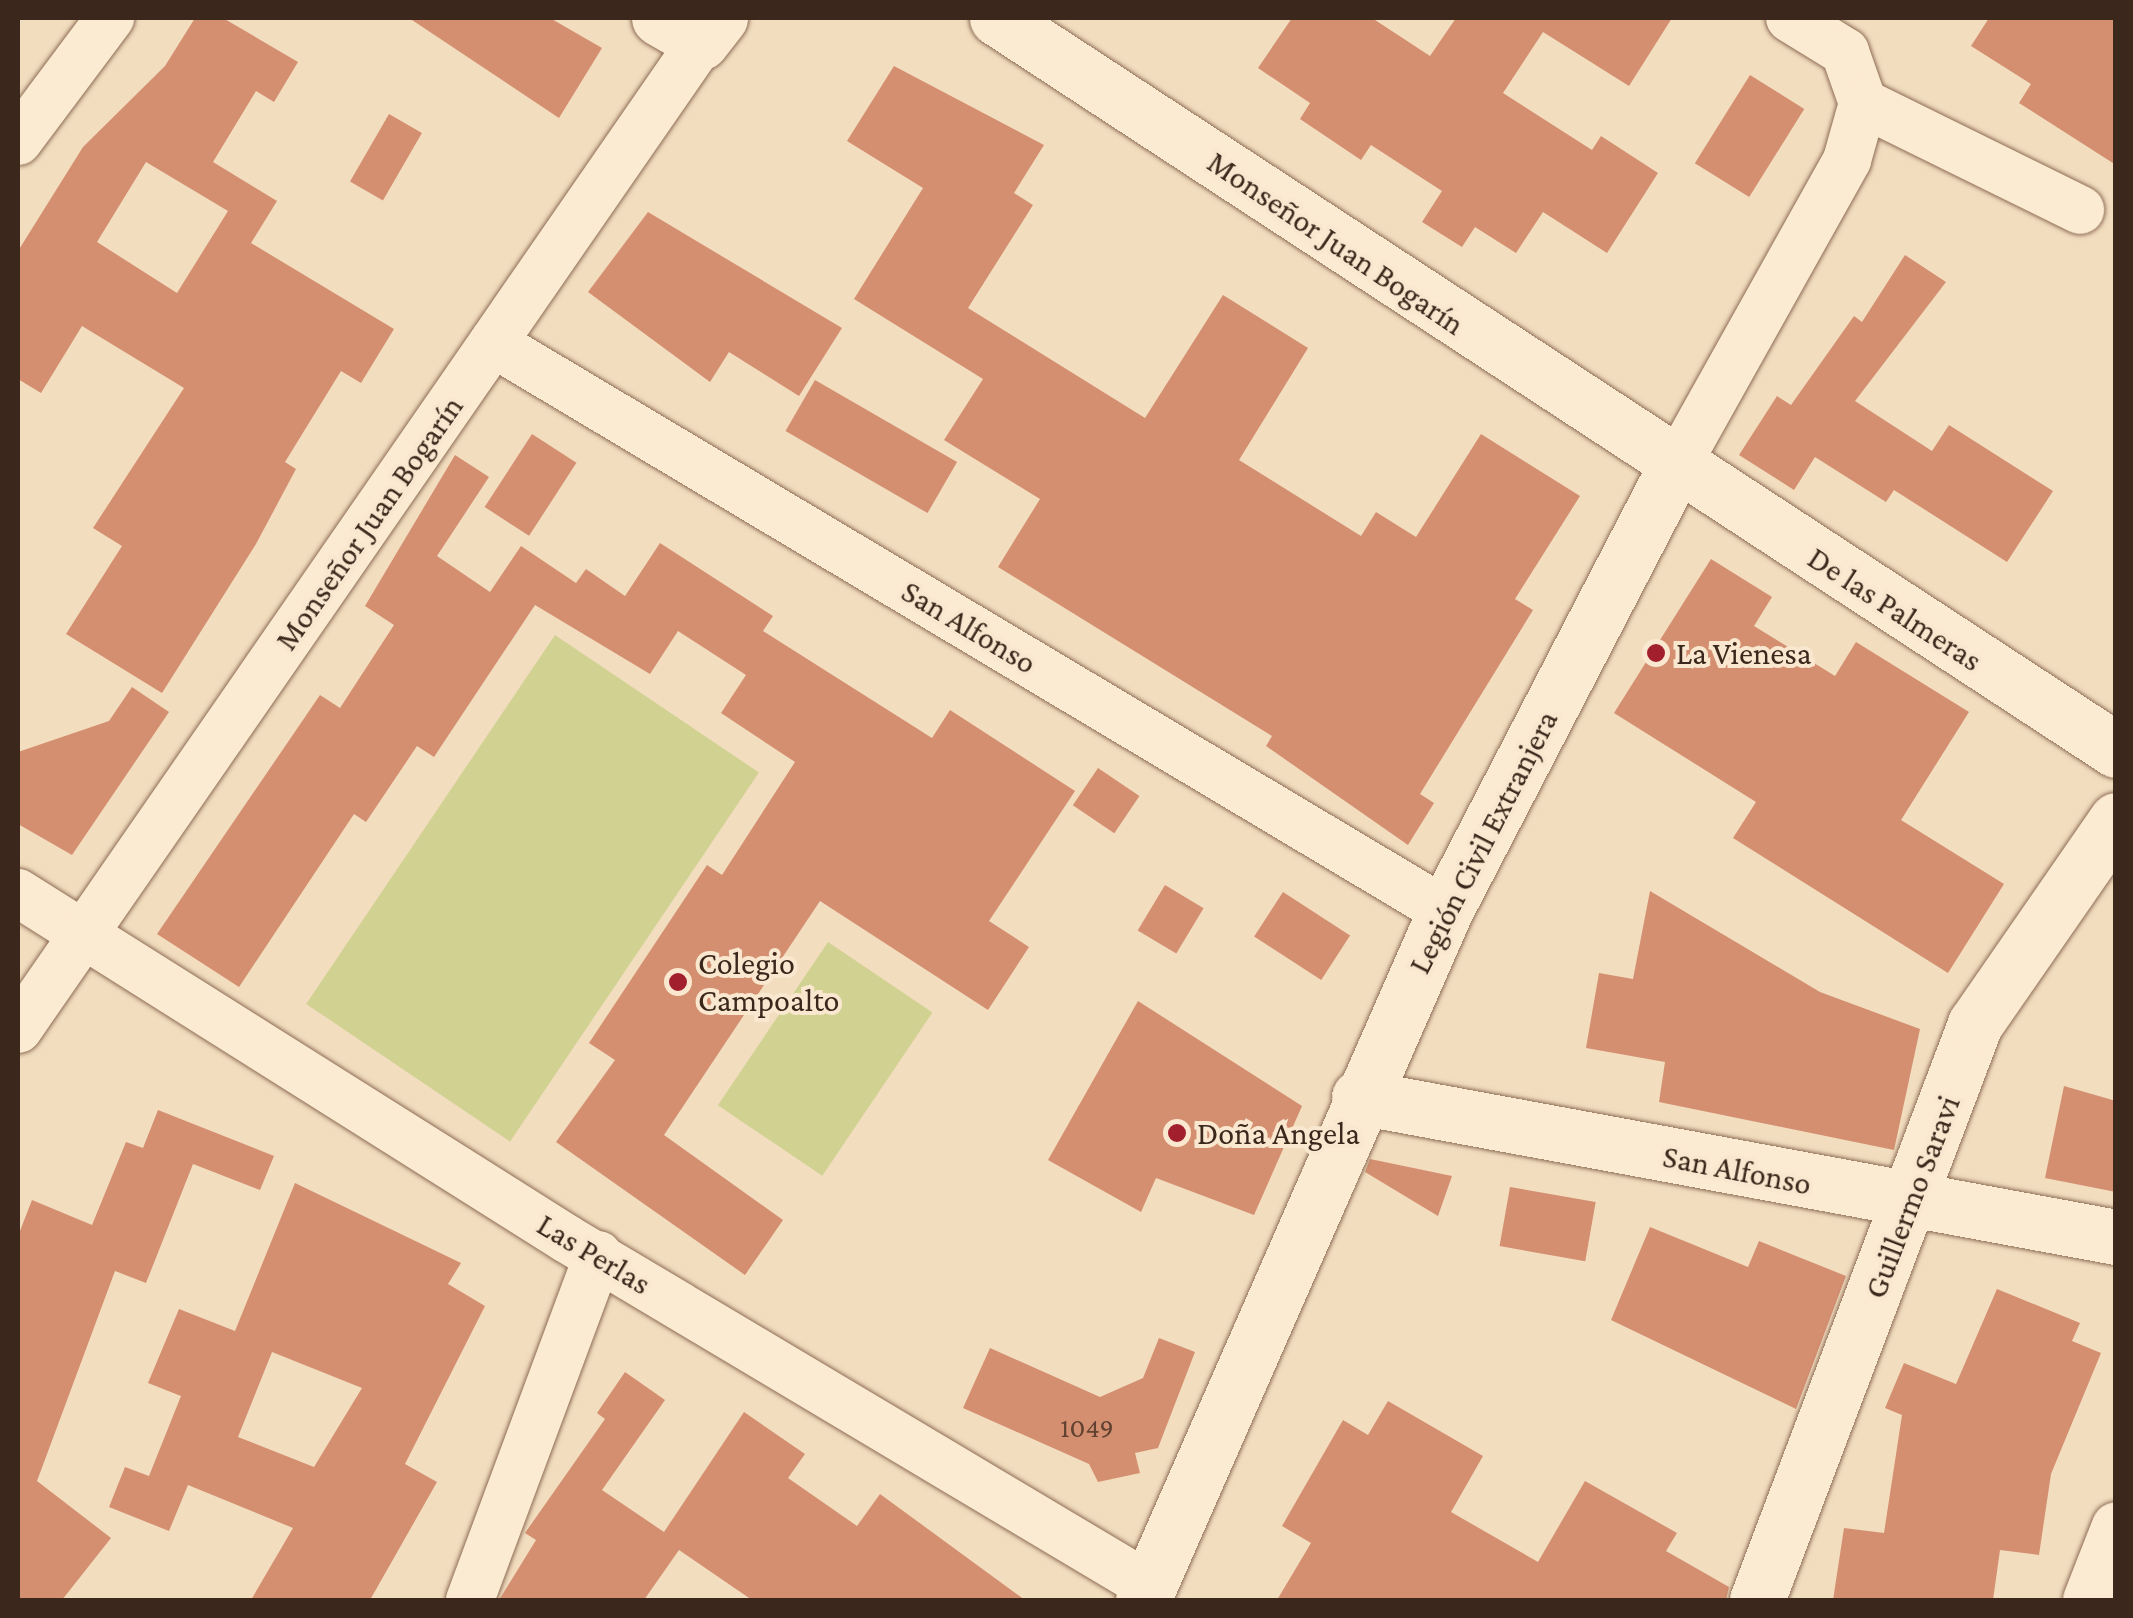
<!DOCTYPE html>
<meta charset="utf-8">
<style>
body{margin:0}
#map{position:relative;width:2133px;height:1618px;overflow:hidden;background:#f2ddbf;font-family:"Crimson Pro",serif}
div>[style]{position:absolute}
.green>*{inset:0;background:#d1d192;transform-origin:0 0}
.building>*{inset:0;background:#d48f71;transform-origin:0 0}
.roads{filter:drop-shadow(0 0 2px #8d6d55) drop-shadow(0 0 2px #8d6d55)}
.minor>*{height:48px;margin:-24px;padding:0 24px;transform-origin:24px;border-radius:24px;background:#fcebd3}
.tertiary>*{height:55px;margin:-27.5px;padding:0 27.5px;transform-origin:27.5px;border-radius:27.5px;background:#fcebd3}
.secondary>*{height:55px;margin:-27.5px;padding:0 27.5px;transform-origin:27.5px;border-radius:27.5px;background:#fcebd3}
.dots>*{width:28px;height:28px;translate:-50% -50%;box-sizing:border-box;border:5px solid #f9e8cf;border-radius:50%}
span{translate:-50% -50%;white-space:nowrap;text-align:center;line-height:1.15;-webkit-text-stroke:8px #f9e8cf;paint-order:stroke}
.number-label{font-size:28px;color:#614130}
.number-label span{-webkit-text-stroke-width:0}
.street-label{font-size:32px;color:#3b271b}
.poi-label{font-size:32px;color:#3b271b}
.left{translate:0 -50%;text-align:left}
.frame{position:absolute;inset:0;border:20px solid #3b271b;pointer-events:none}
</style>
<div id="map">
<div class="green">
<div style="left:555px;top:635px;width:246px;height:445px;rotate:34deg"></div>
<div style="left:828px;top:942px;width:126px;height:197px;rotate:34deg"></div>
</div>
<div class="building">
<div style="clip-path:polygon(evenodd,195px 18px,223px 18px,298px 62px,274px 102px,256px 91px,213px 162px,277px 201px,251px 243px,394px 329px,361px 383px,341px 371px,285px 462px,296px 469px,256px 544px,162px 693px,66px 634px,122px 546px,93px 528px,184px 388px,82px 326px,41px 393px,18px 379px,18px 251px,83px 147px,165px 66px,195px 18px,146px 162px,228px 211px,177px 293px,97px 242px,146px 162px)"></div>
<div style="clip-path:polygon(409px 18px,550px 18px,602px 48px,559px 118px)"></div>
<div style="clip-path:polygon(1292px 18px,1372px 18px,1430px 56px,1456px 18px,1672px 18px,1629px 86px,1543px 32px,1503px 93px,1592px 150px,1601px 136px,1658px 173px,1607px 253px,1543px 212px,1516px 253px,1475px 227px,1462px 247px,1422px 222px,1442px 191px,1371px 145px,1361px 160px,1300px 119px,1310px 103px,1258px 68px)"></div>
<div style="clip-path:polygon(1989px 18px,2116px 18px,2116px 165px,2019px 103px,2031px 84px,1971px 46px)"></div>
<div style="clip-path:polygon(894px 66px,1044px 145px,1014px 193px,1033px 205px,968px 308px,1145px 418px,1223px 295px,1308px 348px,1239px 460px,1361px 536px,1376px 512px,1416px 537px,1481px 434px,1580px 496px,1515px 599px,1533px 610px,1420px 794px,1434px 803px,1408px 845px,1266px 746px,1272px 736px,998px 567px,1040px 499px,944px 440px,983px 379px,854px 299px,923px 188px,847px 141px)"></div>
<div style="left:1750px;top:75px;width:64px;height:104px;rotate:32deg"></div>
<div style="left:389px;top:114px;width:38px;height:78px;rotate:30deg"></div>
<div style="clip-path:polygon(648px 212px,842px 328px,799px 396px,729px 352px,710px 382px,588px 292px)"></div>
<div style="clip-path:polygon(1905px 255px,1946px 282px,1855px 401px,1932px 451px,1949px 425px,2053px 491px,2007px 562px,1894px 490px,1886px 502px,1815px 457px,1794px 490px,1739px 455px,1777px 396px,1791px 405px,1854px 316px,1862px 322px)"></div>
<div style="left:815px;top:380px;width:164px;height:59px;rotate:30deg"></div>
<div style="left:532px;top:434px;width:53px;height:87px;rotate:33deg"></div>
<div style="clip-path:polygon(455px 455px,489px 477px,437px 556px,490px 592px,521px 546px,576px 583px,586px 569px,625px 596px,660px 543px,773px 616px,763px 631px,932px 738px,950px 710px,1075px 791px,989px 921px,1029px 947px,988px 1010px,820px 901px,664px 1135px,783px 1220px,745px 1275px,556px 1142px,615px 1060px,589px 1043px,707px 865px,722px 875px,795px 762px,721px 713px,746px 675px,678px 631px,650px 674px,535px 605px,434px 757px,417px 746px,366px 822px,354px 814px,239px 987px,157px 934px,320px 695px,340px 708px,394px 625px,365px 606px)"></div>
<div style="clip-path:polygon(1711px 559px,1772px 597px,1754px 626px,1835px 676px,1856px 642px,1969px 712px,1901px 820px,2004px 884px,1948px 973px,1733px 838px,1756px 802px,1614px 713px)"></div>
<div style="clip-path:polygon(132px 687px,169px 712px,72px 855px,18px 824px,18px 752px,109px 721px)"></div>
<div style="left:1098px;top:768px;width:50px;height:45px;rotate:34deg"></div>
<div style="left:1165px;top:885px;width:45px;height:53px;rotate:31deg"></div>
<div style="clip-path:polygon(1650px 891px,1820px 992px,1920px 1029px,1894px 1150px,1659px 1102px,1665px 1062px,1586px 1048px,1599px 973px,1633px 979px)"></div>
<div style="left:1283px;top:892px;width:80px;height:53px;rotate:33deg"></div>
<div style="clip-path:polygon(1138px 1001px,1302px 1106px,1254px 1215px,1156px 1178px,1141px 1212px,1048px 1160px)"></div>
<div style="clip-path:polygon(2064px 1086px,2116px 1101px,2116px 1192px,2045px 1178px)"></div>
<div style="clip-path:polygon(158px 1110px,274px 1156px,260px 1190px,193px 1164px,146px 1283px,115px 1271px,37px 1481px,111px 1538px,62px 1600px,18px 1600px,18px 1236px,32px 1200px,92px 1225px,126px 1142px,143px 1148px)"></div>
<div style="clip-path:polygon(1370px 1159px,1452px 1176px,1438px 1216px,1365px 1172px)"></div>
<div style="clip-path:polygon(evenodd,295px 1183px,461px 1263px,448px 1284px,485px 1306px,405px 1464px,437px 1482px,370px 1600px,251px 1600px,293px 1528px,188px 1485px,169px 1531px,109px 1507px,125px 1467px,149px 1476px,181px 1396px,148px 1383px,179px 1309px,235px 1331px,295px 1183px,272px 1352px,362px 1388px,314px 1467px,238px 1437px,272px 1352px)"></div>
<div style="left:1510px;top:1187px;width:87px;height:60px;rotate:10deg"></div>
<div style="clip-path:polygon(1650px 1227px,1748px 1267px,1759px 1241px,1846px 1276px,1796px 1409px,1611px 1320px)"></div>
<div style="clip-path:polygon(1997px 1289px,2080px 1323px,2072px 1341px,2101px 1353px,2051px 1474px,2039px 1555px,2000px 1550px,1993px 1600px,1833px 1600px,1844px 1528px,1884px 1533px,1902px 1415px,1885px 1408px,1904px 1363px,1956px 1384px)"></div>
<div style="clip-path:polygon(1159px 1338px,1195px 1352px,1158px 1448px,1135px 1453px,1140px 1473px,1098px 1482px,1089px 1464px,963px 1408px,990px 1348px,1100px 1397px,1143px 1378px)"></div>
<div style="clip-path:polygon(625px 1372px,665px 1400px,602px 1490px,664px 1532px,744px 1412px,805px 1454px,788px 1478px,857px 1526px,880px 1494px,1025px 1600px,752px 1600px,679px 1550px,644px 1600px,499px 1600px,536px 1540px,525px 1533px,605px 1419px,597px 1413px)"></div>
<div style="clip-path:polygon(1388px 1401px,1483px 1456px,1451px 1512px,1538px 1562px,1585px 1481px,1677px 1533px,1666px 1551px,1729px 1587px,1726px 1600px,1277px 1600px,1311px 1543px,1282px 1526px,1343px 1420px,1368px 1435px)"></div>
</div>
<div class="roads">
<div class="minor">
<div style="left:1790px;top:18px;width:65px;rotate:31.7deg"></div>
<div style="left:1845px;top:52px;width:54px;rotate:70.6deg"></div>
<div style="left:1863px;top:103px;width:242px;rotate:26.2deg"></div>
<div style="left:18px;top:141px;width:154px;rotate:-53.2deg"></div>
<div style="left:493px;top:343px;width:1109px;rotate:30.82deg"></div>
<div style="left:1675px;top:468px;width:353px;rotate:-60.8deg"></div>
<div style="left:1847px;top:160px;width:59px;rotate:-74.3deg"></div>
<div style="left:18px;top:893px;width:649px;rotate:32.22deg"></div>
<div style="left:567px;top:1239px;width:678px;rotate:30.8deg"></div>
<div style="left:18px;top:1029px;width:1200px;rotate:-55.32deg"></div>
<div style="left:470px;top:1600px;width:368px;rotate:-69.6deg"></div>
<div style="left:2087px;top:1600px;width:79px;rotate:-68.6deg"></div>
</div>
<div class="tertiary">
<div style="left:1359px;top:1097px;width:770px;rotate:10.48deg"></div>
<div style="left:1143px;top:1600px;width:752px;rotate:-66.33deg"></div>
<div style="left:1445px;top:911px;width:499px;rotate:-62.6deg"></div>
<div style="left:1757px;top:1600px;width:616px;rotate:-69.27deg"></div>
<div style="left:1975px;top:1024px;width:248px;rotate:-55.3deg"></div>
</div>
<div class="secondary">
<div style="left:659px;top:18px;width:48px;rotate:29.7deg"></div>
<div style="left:701px;top:42px;width:31px;rotate:-52deg"></div>
<div style="left:997px;top:18px;width:1337px;rotate:33.19deg"></div>
</div>
</div>
<div class="dots">
<div style="left:1656px;top:653px;background:#a21f2e"></div>
<div style="left:678px;top:982px;background:#a21f2e"></div>
<div style="left:1177px;top:1133px;background:#a21f2e"></div>
</div>
<div class="number-label">
<span style="left:1087px;top:1428px">1049</span>
</div>
<div class="street-label">
<span style="left:1336px;top:243px;rotate:34deg">Monseñor Juan Bogarín</span>
<span style="left:369px;top:523px;rotate:-55deg">Monseñor Juan Bogarín</span>
<span style="left:1895px;top:609px;rotate:33deg">De las Palmeras</span>
<span style="left:969px;top:627px;rotate:31deg">San Alfonso</span>
<span style="left:1483px;top:842px;rotate:-63deg">Legión Civil Extranjera</span>
<span style="left:1737px;top:1170px;rotate:11deg">San Alfonso</span>
<span style="left:1912px;top:1197px;rotate:-69deg">Guillermo Saravi</span>
<span style="left:594px;top:1254px;rotate:31deg">Las Perlas</span>
</div>
<div class="poi-label">
<span class="left" style="left:1676px;top:653px">La Vienesa</span>
<span class="left" style="left:698px;top:982px">Colegio<br>Campoalto</span>
<span class="left" style="left:1197px;top:1133px">Doña Angela</span>
</div>
<div class="frame"></div>
</div>
